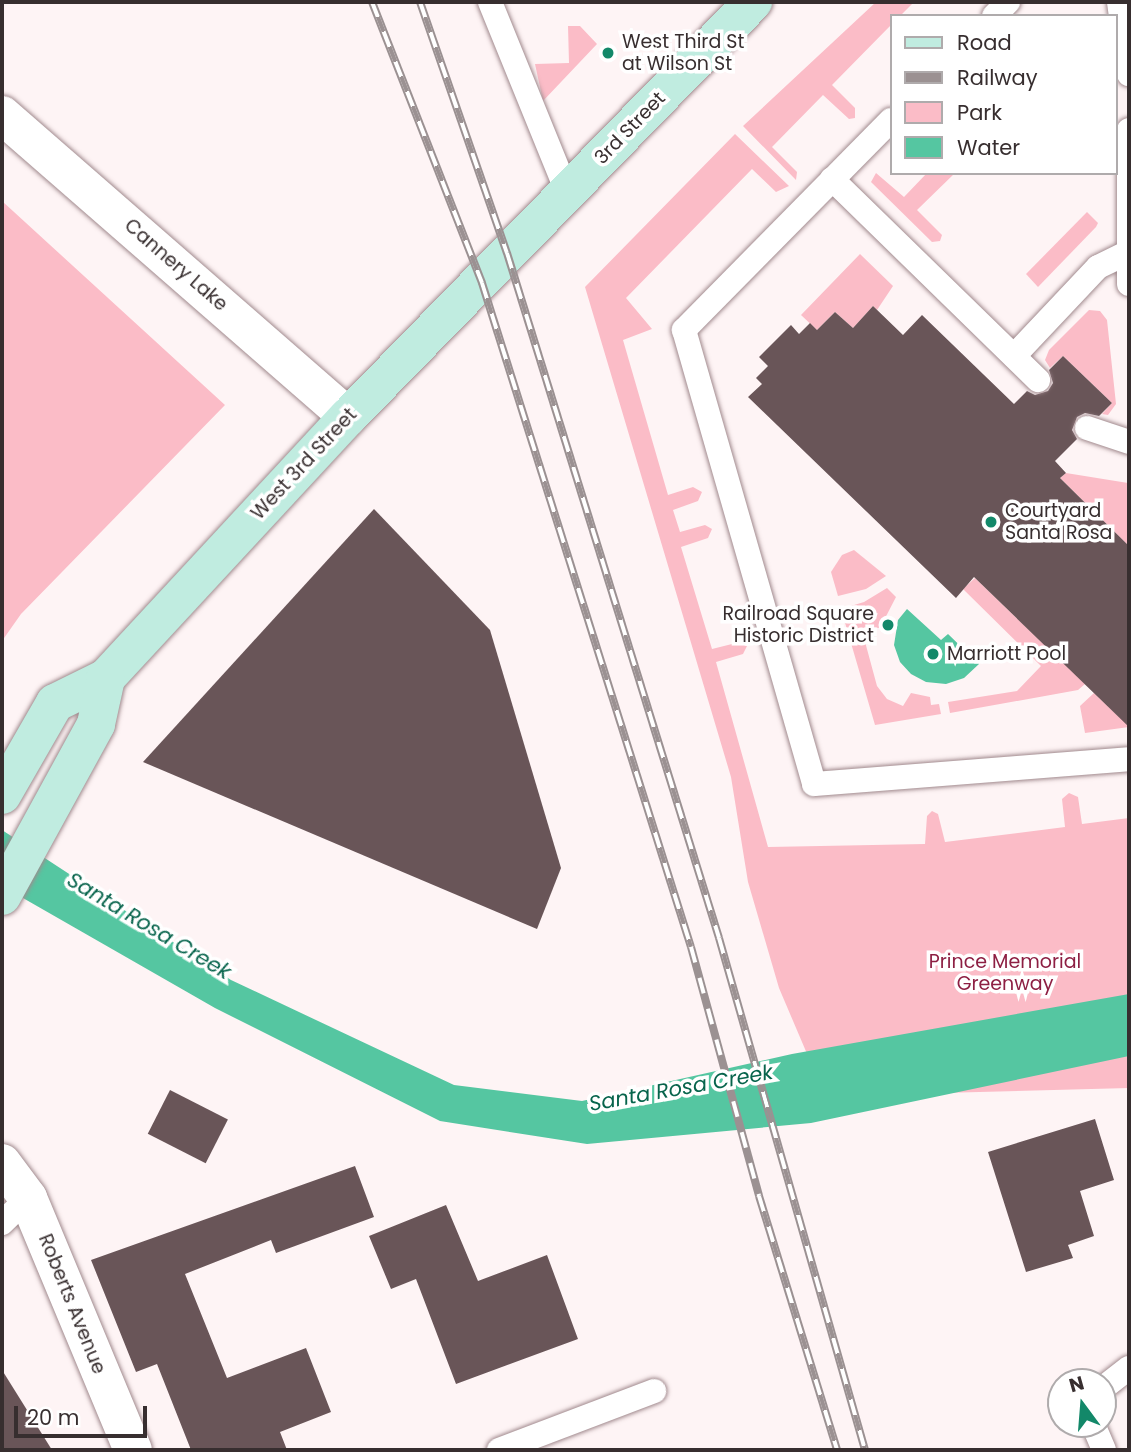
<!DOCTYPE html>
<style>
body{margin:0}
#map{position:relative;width:1131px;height:1452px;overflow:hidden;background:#fef4f5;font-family:Poppins,sans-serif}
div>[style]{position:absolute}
.green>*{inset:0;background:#fbbcc7}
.water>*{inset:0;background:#55c6a1}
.building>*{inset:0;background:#695558;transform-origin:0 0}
.roads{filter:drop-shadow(0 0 2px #a18a8e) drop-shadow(0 0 2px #a18a8e)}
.lane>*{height:24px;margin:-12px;padding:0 12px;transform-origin:12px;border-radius:12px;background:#fff}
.street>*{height:38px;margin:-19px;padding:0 19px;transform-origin:19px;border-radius:19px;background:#fff}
.secondary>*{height:38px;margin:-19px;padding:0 19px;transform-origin:19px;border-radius:19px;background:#c0ece0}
.rail>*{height:8px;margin-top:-4px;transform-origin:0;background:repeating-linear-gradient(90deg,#fff 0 16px,#9b9192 0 32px);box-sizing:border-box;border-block:2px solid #9b9192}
.dots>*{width:19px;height:19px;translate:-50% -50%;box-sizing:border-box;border:4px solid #fff;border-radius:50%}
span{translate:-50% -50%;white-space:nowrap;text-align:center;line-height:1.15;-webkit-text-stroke:7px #fff;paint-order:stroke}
.poi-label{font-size:19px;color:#372e2f}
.left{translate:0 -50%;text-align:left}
.right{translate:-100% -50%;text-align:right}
.street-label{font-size:19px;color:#372e2f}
.park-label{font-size:19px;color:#8d1f43}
.water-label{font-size:21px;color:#07644c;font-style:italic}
.frame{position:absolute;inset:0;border:4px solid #372e2f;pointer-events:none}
.legend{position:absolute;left:890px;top:14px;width:228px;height:161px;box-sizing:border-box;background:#fff;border:2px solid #afabac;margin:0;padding:9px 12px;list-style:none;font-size:21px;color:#372e2f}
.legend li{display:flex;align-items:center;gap:14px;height:35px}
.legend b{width:35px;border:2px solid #afabac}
.north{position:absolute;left:1047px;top:1368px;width:70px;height:70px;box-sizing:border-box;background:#fff;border:2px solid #afabac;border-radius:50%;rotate:344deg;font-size:19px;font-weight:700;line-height:28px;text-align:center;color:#372e2f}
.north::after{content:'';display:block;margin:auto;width:24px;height:32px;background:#138869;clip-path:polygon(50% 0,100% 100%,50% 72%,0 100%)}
.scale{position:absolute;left:14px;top:1406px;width:133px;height:32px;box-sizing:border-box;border:4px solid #372e2f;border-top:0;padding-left:9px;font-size:21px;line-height:24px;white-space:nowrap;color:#372e2f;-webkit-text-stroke:5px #fff;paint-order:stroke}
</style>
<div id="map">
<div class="green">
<div style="clip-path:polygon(876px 2px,914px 2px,900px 16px,891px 16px,891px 25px,832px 85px,855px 108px,855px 118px,849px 119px,823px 95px,772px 147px,797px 172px,796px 180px,743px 126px)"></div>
<div style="clip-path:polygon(568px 26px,580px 26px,597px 44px,543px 101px,535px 64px,569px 63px)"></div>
<div style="clip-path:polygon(735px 134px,789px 186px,776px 192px,752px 169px,626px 298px,652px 329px,623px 340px,668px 495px,693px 487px,702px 492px,698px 501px,673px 510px,680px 532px,705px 525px,712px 529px,708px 538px,681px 547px,712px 649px,740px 642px,747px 646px,743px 654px,716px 662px,768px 847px,925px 844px,927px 816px,932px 811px,938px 814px,945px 842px,1065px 827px,1062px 799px,1069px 793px,1078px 797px,1082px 824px,1129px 818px,1129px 1088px,825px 1096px,779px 988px,748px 882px,731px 777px,585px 287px)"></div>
<div style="clip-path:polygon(876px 173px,904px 197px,927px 173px,955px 173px,917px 210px,942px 235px,940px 241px,932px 242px,871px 182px)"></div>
<div style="clip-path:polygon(2px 201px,225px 405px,21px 614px,2px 641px)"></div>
<div style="clip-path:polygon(1087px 212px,1098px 223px,1096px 227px,1038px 287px,1026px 274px)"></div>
<div style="clip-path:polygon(860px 254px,893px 286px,877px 310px,873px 306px,853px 328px,835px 312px,817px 330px,801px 315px)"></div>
<div style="clip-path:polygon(1089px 310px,1100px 311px,1107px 320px,1116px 404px,1108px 415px,1102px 414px,1112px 403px,1063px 356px,1050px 368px,1045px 360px,1049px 350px)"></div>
<div style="clip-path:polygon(1066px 473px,1128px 483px,1129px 546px,1060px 478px)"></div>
<div style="clip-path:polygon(854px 550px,886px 576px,866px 589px,838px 596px,831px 572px,842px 555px)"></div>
<div style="clip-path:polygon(975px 578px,1085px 684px,1078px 690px,950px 713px,948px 702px,1017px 691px,1041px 666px,963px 589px)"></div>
<div style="clip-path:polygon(887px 588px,896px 597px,880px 628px,866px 627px,864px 638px,877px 686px,887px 699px,903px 706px,911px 693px,930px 697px,931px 705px,939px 704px,941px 714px,875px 725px,841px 609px,864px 602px)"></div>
<div style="clip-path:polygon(1094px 693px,1120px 718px,1129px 710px,1129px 727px,1085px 733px,1080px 706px)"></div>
</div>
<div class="water">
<div style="clip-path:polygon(907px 609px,941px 640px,948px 634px,979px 664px,964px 678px,946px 684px,926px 682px,911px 674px,900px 662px,894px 645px,898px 620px)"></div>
<div style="clip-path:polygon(2px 830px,231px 980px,454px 1085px,582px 1101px,792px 1054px,1129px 994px,1129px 1056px,811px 1123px,587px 1144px,440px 1121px,215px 1008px,2px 886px)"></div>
</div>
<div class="building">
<div style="clip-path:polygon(873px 306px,903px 335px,922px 315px,1014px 404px,1027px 391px,1035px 395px,1048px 391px,1053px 383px,1049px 370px,1063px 356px,1112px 403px,1099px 416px,1085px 413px,1077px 417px,1072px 430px,1077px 439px,1055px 461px,1066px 473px,1060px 478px,1129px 546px,1129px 727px,974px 577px,956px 598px,748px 397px,762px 384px,756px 378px,768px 366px,759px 357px,791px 325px,799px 334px,810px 323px,817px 330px,835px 312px,853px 328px)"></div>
<div style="clip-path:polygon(374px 509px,490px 630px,561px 868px,537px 929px,143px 762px)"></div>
<div style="left:170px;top:1090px;width:65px;height:49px;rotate:27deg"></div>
<div style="clip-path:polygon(1095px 1119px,1114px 1180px,1080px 1191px,1094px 1236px,1068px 1245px,1073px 1258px,1026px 1272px,988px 1152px)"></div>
<div style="clip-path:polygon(355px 1166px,374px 1217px,276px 1253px,271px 1240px,185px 1274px,227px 1378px,306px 1348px,331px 1412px,280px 1432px,287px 1450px,191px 1450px,157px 1364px,136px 1372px,91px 1260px)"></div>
<div style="clip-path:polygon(446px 1205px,478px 1281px,547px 1255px,578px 1339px,456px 1384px,416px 1279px,391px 1289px,369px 1236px)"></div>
<div style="clip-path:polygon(2px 1370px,52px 1450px,2px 1450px)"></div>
</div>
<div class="roads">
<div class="lane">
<div style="left:490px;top:2px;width:205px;rotate:67.9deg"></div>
<div style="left:1119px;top:2px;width:73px;rotate:82.1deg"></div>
<div style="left:994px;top:16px;width:20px;rotate:-45deg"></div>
<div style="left:891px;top:120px;width:295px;rotate:134.6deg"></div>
<div style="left:684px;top:330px;width:472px;rotate:74deg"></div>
<div style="left:814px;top:784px;width:316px;rotate:-4.5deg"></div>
<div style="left:1129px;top:130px;width:154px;rotate:90deg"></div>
<div style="left:832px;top:179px;width:288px;rotate:44.3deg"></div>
<div style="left:1014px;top:356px;width:122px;rotate:-46.7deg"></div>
<div style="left:1098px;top:267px;width:34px;rotate:-26deg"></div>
<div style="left:1087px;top:428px;width:44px;rotate:18.4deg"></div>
<div style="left:2px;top:1223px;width:36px;rotate:-44deg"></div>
<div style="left:1103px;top:1388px;width:33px;rotate:-38deg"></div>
<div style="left:1093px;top:1424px;width:28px;rotate:67deg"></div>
<div style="left:499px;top:1450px;width:166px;rotate:-20.8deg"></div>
</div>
<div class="street">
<div style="left:2px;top:115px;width:459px;rotate:41.1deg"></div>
<div style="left:2px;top:1163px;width:44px;rotate:53.4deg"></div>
<div style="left:28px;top:1198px;width:273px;rotate:67.4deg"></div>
</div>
<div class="secondary">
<div style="left:2px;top:795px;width:106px;rotate:-60.1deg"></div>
<div style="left:55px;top:703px;width:57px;rotate:-26.1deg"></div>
<div style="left:106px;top:678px;width:356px;rotate:-47.2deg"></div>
<div style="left:348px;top:417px;width:580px;rotate:-45.7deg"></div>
<div style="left:2px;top:896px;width:196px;rotate:-61.3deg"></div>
<div style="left:96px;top:724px;width:47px;rotate:-77.7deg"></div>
</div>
</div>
<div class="rail">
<div style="left:372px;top:2px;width:302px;rotate:68.6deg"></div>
<div style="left:482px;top:283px;width:696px;rotate:72.53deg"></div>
<div style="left:691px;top:947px;width:258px;rotate:74.7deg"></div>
<div style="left:759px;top:1196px;width:266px;rotate:72.9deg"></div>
<div style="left:420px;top:2px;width:266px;rotate:70.9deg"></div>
<div style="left:507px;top:253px;width:717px;rotate:72.8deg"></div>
<div style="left:719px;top:938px;width:532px;rotate:74.08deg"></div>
</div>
<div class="dots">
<div style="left:608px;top:53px;background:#138869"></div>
<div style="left:991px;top:522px;background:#138869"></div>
<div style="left:888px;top:625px;background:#138869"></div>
<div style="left:933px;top:654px;background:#138869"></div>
</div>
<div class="poi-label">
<span class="left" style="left:622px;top:53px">West Third St<br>at Wilson St</span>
<span class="left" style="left:1005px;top:522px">Courtyard<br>Santa Rosa</span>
<span class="right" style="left:874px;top:625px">Railroad Square<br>Historic District</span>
<span class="left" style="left:947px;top:654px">Marriott Pool</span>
</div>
<div class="street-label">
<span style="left:630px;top:128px;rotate:-46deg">3rd Street</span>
<span style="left:176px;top:265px;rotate:41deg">Cannery Lake</span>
<span style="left:304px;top:464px;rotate:-47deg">West 3rd Street</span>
<span style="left:72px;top:1304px;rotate:68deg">Roberts Avenue</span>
</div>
<div class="park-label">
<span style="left:1005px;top:973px">Prince Memorial<br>Greenway</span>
</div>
<div class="water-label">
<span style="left:149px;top:926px;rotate:31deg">Santa Rosa Creek</span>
<span style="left:681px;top:1088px;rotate:-10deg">Santa Rosa Creek</span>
</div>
<div class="frame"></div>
<ul class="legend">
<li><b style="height:9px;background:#c0ece0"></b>Road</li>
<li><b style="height:9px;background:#9b9192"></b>Railway</li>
<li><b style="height:19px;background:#fbbcc7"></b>Park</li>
<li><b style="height:19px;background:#55c6a1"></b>Water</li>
</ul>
<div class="north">N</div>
<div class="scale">20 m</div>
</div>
